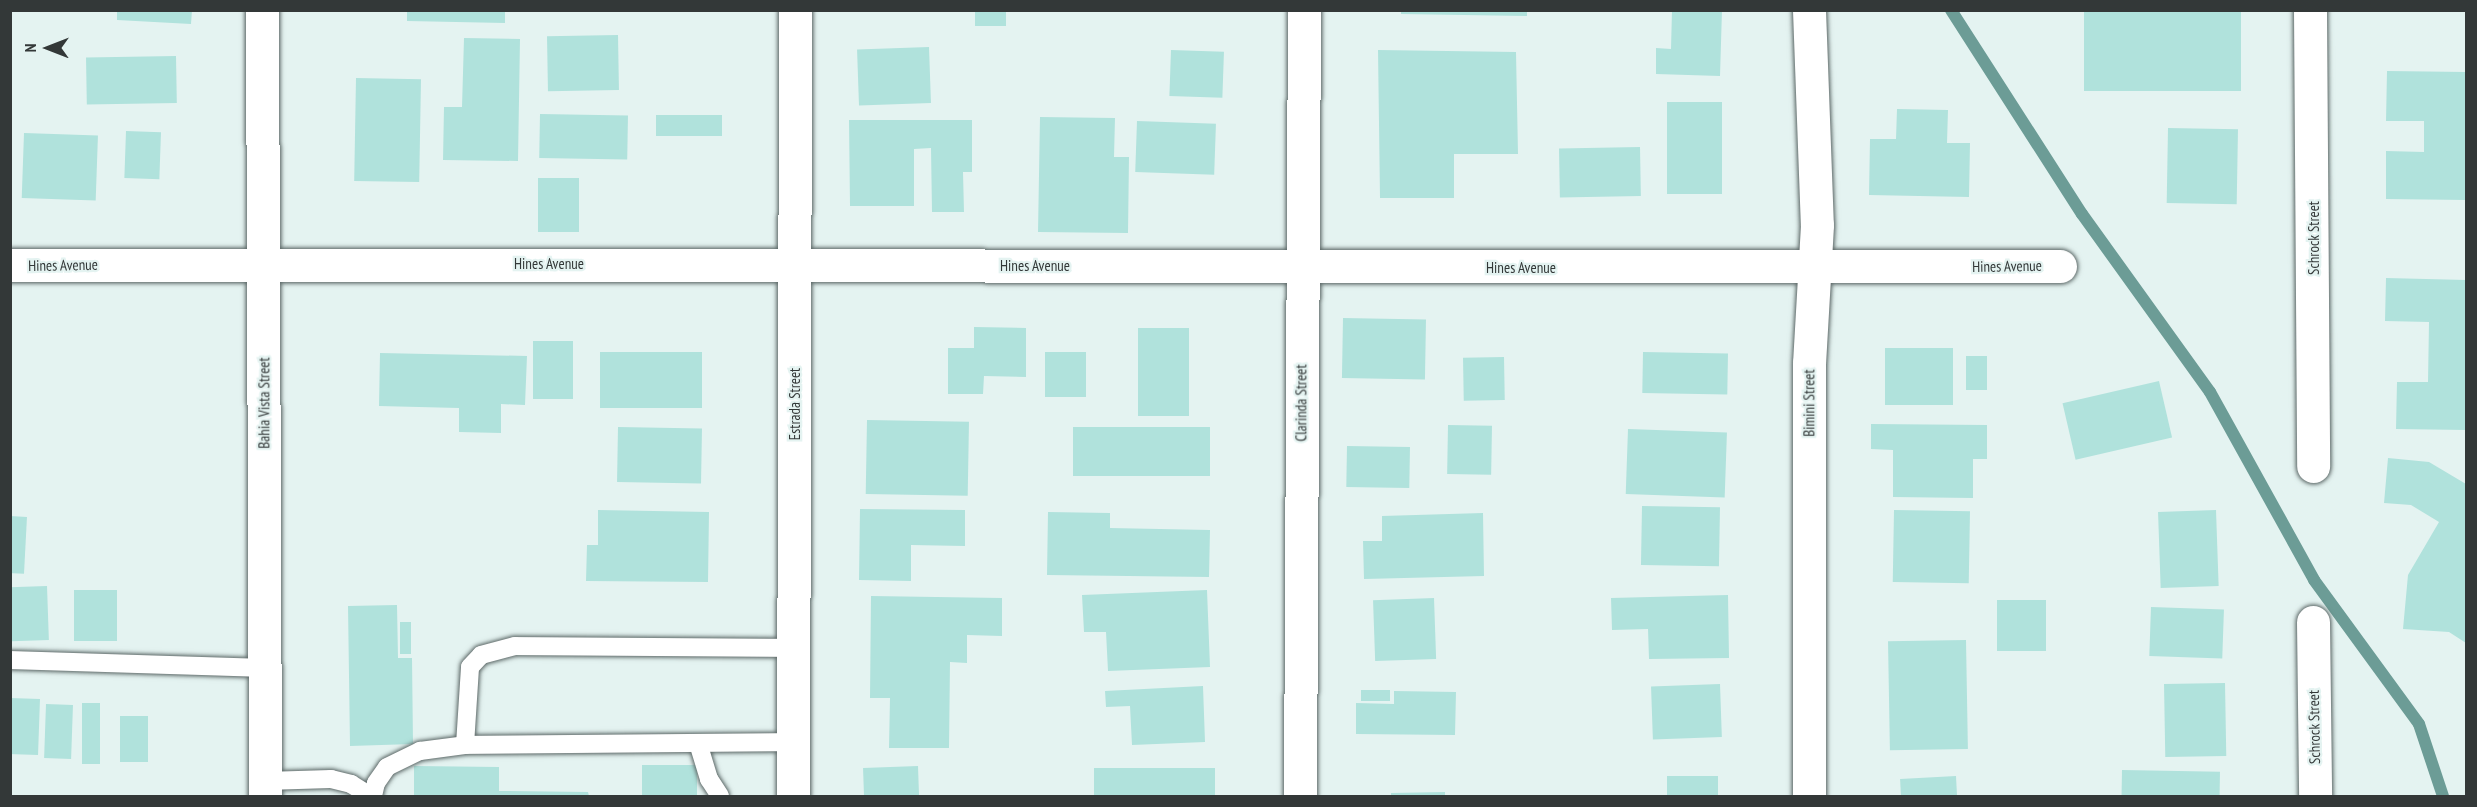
<!DOCTYPE html>
<style>
body{margin:0}
#map{position:relative;width:2477px;height:807px;overflow:hidden;background:#e4f3f1;font-family:"PT Sans Narrow",sans-serif}
div>[style]{position:absolute}
.stream>*{height:12px;margin:-6px;padding:0 6px;transform-origin:6px;border-radius:6px;background:#6c9c96}
.building>*{inset:0;background:#b0e2dc;transform-origin:0 0}
.roads{filter:drop-shadow(0 0 2px #5d6968) drop-shadow(0 0 2px #5d6968)}
.service>*{height:18px;margin:-9px;padding:0 9px;transform-origin:9px;border-radius:9px;background:#fff}
.minor>*{height:33px;margin:-16.5px;padding:0 16.5px;transform-origin:16.5px;border-radius:16.5px;background:#fff}
.tertiary>*{height:33px;margin:-16.5px;padding:0 16.5px;transform-origin:16.5px;border-radius:16.5px;background:#fff}
span{translate:-50% -50%;white-space:nowrap;text-align:center;line-height:1.15;-webkit-text-stroke:4.5px #e4f3f1;paint-order:stroke}
.street-label{font-size:15px;color:#333838}
.frame{position:absolute;inset:0;border:12px solid #333838;pointer-events:none}
.north{position:absolute;left:18px;top:18px;width:60px;height:60px;-webkit-text-stroke:4px #e4f3f1;paint-order:stroke;rotate:270deg;font-size:16px;font-weight:700;line-height:24px;text-align:center;color:#333838}
.north::after{content:'';display:block;margin:auto;width:21px;height:27px;background:#333838;clip-path:polygon(50% 0,100% 100%,50% 72%,0 100%)}
</style>
<div id="map">
<div class="stream">
<div style="left:1951px;top:10px;width:242px;rotate:57.3deg"></div>
<div style="left:2082px;top:214px;width:219px;rotate:54.3deg"></div>
<div style="left:2210px;top:392px;width:215px;rotate:61deg"></div>
<div style="left:2314px;top:580px;width:178px;rotate:53.9deg"></div>
<div style="left:2419px;top:724px;width:76px;rotate:71.6deg"></div>
</div>
<div class="building">
<div style="clip-path:polygon(117px 10px,192px 10px,191px 24px,117px 20px)"></div>
<div style="clip-path:polygon(407px 10px,505px 10px,505px 23px,407px 21px)"></div>
<div style="left:975px;top:10px;width:31px;height:16px"></div>
<div style="clip-path:polygon(1401px 10px,1527px 10px,1527px 16px,1401px 14px)"></div>
<div style="clip-path:polygon(1672px 10px,1722px 10px,1720px 76px,1656px 74px,1656px 48px,1671px 49px)"></div>
<div style="left:2084px;top:10px;width:157px;height:81px"></div>
<div style="left:618px;top:35px;width:55px;height:71px;rotate:89deg"></div>
<div style="clip-path:polygon(464px 38px,520px 39px,518px 161px,443px 160px,444px 107px,462px 107px)"></div>
<div style="left:929px;top:47px;width:56px;height:72px;rotate:88deg"></div>
<div style="left:1171px;top:50px;width:53px;height:46px;rotate:2deg"></div>
<div style="clip-path:polygon(1378px 50px,1516px 52px,1518px 154px,1454px 154px,1454px 198px,1380px 198px)"></div>
<div style="left:176px;top:56px;width:47px;height:90px;rotate:89deg"></div>
<div style="clip-path:polygon(2387px 71px,2466px 72px,2466px 200px,2386px 199px,2386px 151px,2424px 152px,2424px 121px,2386px 121px)"></div>
<div style="left:356px;top:78px;width:65px;height:103px;rotate:1deg"></div>
<div style="left:1667px;top:102px;width:55px;height:92px"></div>
<div style="clip-path:polygon(1897px 109px,1948px 110px,1947px 143px,1970px 143px,1969px 197px,1869px 195px,1870px 139px,1896px 139px)"></div>
<div style="left:540px;top:114px;width:88px;height:44px;rotate:1deg"></div>
<div style="left:722px;top:115px;width:21px;height:66px;rotate:90deg"></div>
<div style="clip-path:polygon(1040px 117px,1115px 118px,1114px 157px,1129px 157px,1128px 233px,1038px 232px)"></div>
<div style="clip-path:polygon(849px 120px,972px 120px,972px 172px,963px 172px,964px 212px,932px 212px,931px 148px,914px 149px,914px 206px,850px 206px)"></div>
<div style="left:1137px;top:121px;width:79px;height:51px;rotate:2deg"></div>
<div style="left:2168px;top:128px;width:70px;height:75px;rotate:1deg"></div>
<div style="left:126px;top:131px;width:35px;height:47px;rotate:2deg"></div>
<div style="left:24px;top:133px;width:74px;height:65px;rotate:2deg"></div>
<div style="left:1640px;top:147px;width:49px;height:81px;rotate:89deg"></div>
<div style="left:538px;top:178px;width:41px;height:54px"></div>
<div style="clip-path:polygon(2386px 278px,2466px 280px,2466px 430px,2396px 429px,2397px 382px,2428px 382px,2429px 322px,2385px 321px)"></div>
<div style="left:1343px;top:318px;width:83px;height:60px;rotate:1deg"></div>
<div style="clip-path:polygon(974px 327px,1026px 328px,1026px 377px,984px 376px,983px 394px,948px 394px,948px 348px,974px 348px)"></div>
<div style="left:1138px;top:328px;width:51px;height:88px"></div>
<div style="left:533px;top:341px;width:40px;height:58px"></div>
<div style="left:1953px;top:348px;width:57px;height:68px;rotate:90deg"></div>
<div style="left:702px;top:352px;width:56px;height:102px;rotate:90deg"></div>
<div style="left:1045px;top:352px;width:41px;height:45px"></div>
<div style="left:1643px;top:352px;width:85px;height:41px;rotate:1deg"></div>
<div style="clip-path:polygon(380px 353px,527px 356px,525px 405px,501px 404px,501px 433px,459px 432px,459px 408px,379px 406px)"></div>
<div style="left:1966px;top:356px;width:21px;height:34px"></div>
<div style="left:1504px;top:357px;width:43px;height:41px;rotate:89deg"></div>
<div style="left:2159px;top:381px;width:58px;height:99px;rotate:77deg"></div>
<div style="left:867px;top:420px;width:102px;height:74px;rotate:1deg"></div>
<div style="clip-path:polygon(1871px 424px,1987px 425px,1987px 459px,1973px 459px,1973px 498px,1893px 497px,1893px 450px,1871px 449px)"></div>
<div style="left:1448px;top:425px;width:44px;height:49px;rotate:1deg"></div>
<div style="left:618px;top:427px;width:84px;height:55px;rotate:1deg"></div>
<div style="left:1073px;top:427px;width:137px;height:49px"></div>
<div style="left:1628px;top:429px;width:99px;height:65px;rotate:2deg"></div>
<div style="left:1347px;top:446px;width:63px;height:41px;rotate:1deg"></div>
<div style="clip-path:polygon(2388px 458px,2429px 462px,2466px 484px,2466px 643px,2449px 632px,2403px 629px,2408px 575px,2439px 522px,2411px 505px,2384px 503px)"></div>
<div style="left:1642px;top:506px;width:78px;height:59px;rotate:1deg"></div>
<div style="clip-path:polygon(860px 509px,965px 510px,965px 546px,911px 545px,911px 581px,859px 580px)"></div>
<div style="clip-path:polygon(598px 510px,709px 512px,708px 582px,586px 581px,587px 545px,598px 545px)"></div>
<div style="left:1894px;top:510px;width:76px;height:72px;rotate:1deg"></div>
<div style="left:2216px;top:510px;width:76px;height:58px;rotate:88deg"></div>
<div style="clip-path:polygon(1048px 512px,1110px 513px,1110px 528px,1210px 530px,1209px 577px,1047px 575px)"></div>
<div style="clip-path:polygon(1483px 513px,1484px 576px,1364px 579px,1363px 541px,1382px 541px,1382px 516px)"></div>
<div style="left:10px;top:516px;width:17px;height:57px;rotate:3deg"></div>
<div style="left:47px;top:586px;width:54px;height:37px;rotate:88deg"></div>
<div style="left:74px;top:590px;width:43px;height:51px"></div>
<div style="clip-path:polygon(1207px 590px,1210px 667px,1108px 671px,1106px 632px,1084px 632px,1082px 595px)"></div>
<div style="clip-path:polygon(1728px 595px,1729px 658px,1649px 659px,1648px 629px,1612px 630px,1611px 598px)"></div>
<div style="clip-path:polygon(871px 596px,1002px 598px,1002px 636px,967px 635px,967px 663px,950px 662px,949px 748px,889px 748px,890px 698px,870px 698px)"></div>
<div style="left:1434px;top:598px;width:61px;height:61px;rotate:88deg"></div>
<div style="left:1997px;top:600px;width:49px;height:51px"></div>
<div style="clip-path:polygon(397px 605px,398px 658px,412px 658px,413px 744px,350px 746px,348px 606px)"></div>
<div style="left:2151px;top:607px;width:73px;height:49px;rotate:2deg"></div>
<div style="left:400px;top:622px;width:11px;height:32px"></div>
<div style="left:1966px;top:640px;width:109px;height:78px;rotate:89deg"></div>
<div style="left:2225px;top:683px;width:73px;height:61px;rotate:89deg"></div>
<div style="left:1720px;top:684px;width:53px;height:69px;rotate:88deg"></div>
<div style="clip-path:polygon(1203px 686px,1205px 742px,1132px 745px,1130px 706px,1106px 707px,1105px 691px)"></div>
<div style="left:1361px;top:690px;width:29px;height:11px"></div>
<div style="clip-path:polygon(1394px 691px,1456px 692px,1455px 735px,1356px 734px,1356px 703px,1394px 704px)"></div>
<div style="left:10px;top:698px;width:30px;height:56px;rotate:2deg"></div>
<div style="left:100px;top:703px;width:61px;height:18px;rotate:90deg"></div>
<div style="left:46px;top:704px;width:27px;height:54px;rotate:2deg"></div>
<div style="left:120px;top:716px;width:28px;height:46px"></div>
<div style="left:642px;top:765px;width:55px;height:31px"></div>
<div style="clip-path:polygon(414px 766px,499px 767px,499px 791px,588px 792px,589px 796px,414px 796px)"></div>
<div style="left:918px;top:766px;width:30px;height:55px;rotate:88deg"></div>
<div style="left:1215px;top:768px;width:28px;height:121px;rotate:90deg"></div>
<div style="left:2122px;top:770px;width:98px;height:26px;rotate:1deg"></div>
<div style="left:1718px;top:776px;width:20px;height:51px;rotate:90deg"></div>
<div style="left:1956px;top:776px;width:20px;height:56px;rotate:87deg"></div>
<div style="clip-path:polygon(1445px 792px,1445px 796px,1391px 796px,1391px 793px)"></div>
</div>
<div class="roads">
<div class="service">
<div style="left:10px;top:660px;width:255px;rotate:1.8deg"></div>
<div style="left:698px;top:743px;width:38px;rotate:73deg"></div>
<div style="left:709px;top:779px;width:20px;rotate:57deg"></div>
<div style="left:465px;top:745px;width:329px;rotate:-0.5deg"></div>
<div style="left:265px;top:781px;width:66px;rotate:-1.7deg"></div>
<div style="left:331px;top:779px;width:21px;rotate:14deg"></div>
<div style="left:351px;top:784px;width:22px;rotate:32deg"></div>
<div style="left:373px;top:796px;width:13px;rotate:-77deg"></div>
<div style="left:376px;top:783px;width:19px;rotate:-55deg"></div>
<div style="left:387px;top:767px;width:37px;rotate:-26deg"></div>
<div style="left:420px;top:751px;width:45px;rotate:-7.6deg"></div>
<div style="left:465px;top:745px;width:78px;rotate:-86.3deg"></div>
<div style="left:470px;top:667px;width:16px;rotate:-47deg"></div>
<div style="left:481px;top:655px;width:35px;rotate:-15deg"></div>
<div style="left:515px;top:646px;width:279px;rotate:0.4deg"></div>
</div>
<div class="minor">
<div style="left:1809px;top:10px;width:215px;rotate:87.9deg"></div>
<div style="left:1817px;top:225px;width:138px;rotate:93.3deg"></div>
<div style="left:1809px;top:363px;width:433px;rotate:90deg"></div>
<div style="left:2310px;top:10px;width:456px;rotate:89.6deg"></div>
<div style="left:10px;top:265px;width:2050px;rotate:0.03deg"></div>
<div style="left:2313px;top:622px;width:174px;rotate:89.3deg"></div>
<div style="left:793px;top:796px;width:786px;rotate:-89.85deg"></div>
<div style="left:1300px;top:796px;width:786px;rotate:-89.71deg"></div>
</div>
<div class="tertiary">
<div style="left:262px;top:10px;width:786px;rotate:89.78deg"></div>
</div>
</div>
<div class="street-label">
<span style="left:2314px;top:238px;rotate:-90deg">Schrock Street</span>
<span style="left:549px;top:264px">Hines Avenue</span>
<span style="left:63px;top:265px;rotate:-1deg">Hines Avenue</span>
<span style="left:1035px;top:266px">Hines Avenue</span>
<span style="left:2007px;top:266px;rotate:-1deg">Hines Avenue</span>
<span style="left:1521px;top:268px">Hines Avenue</span>
<span style="left:264px;top:403px;rotate:-90deg">Bahia Vista Street</span>
<span style="left:1301px;top:403px;rotate:-90deg">Clarinda Street</span>
<span style="left:1809px;top:403px;rotate:-90deg">Bimini Street</span>
<span style="left:795px;top:404px;rotate:-90deg">Estrada Street</span>
<span style="left:2314px;top:727px;rotate:-91deg">Schrock Street</span>
</div>
<div class="frame"></div>
<div class="north">N</div>
</div>
